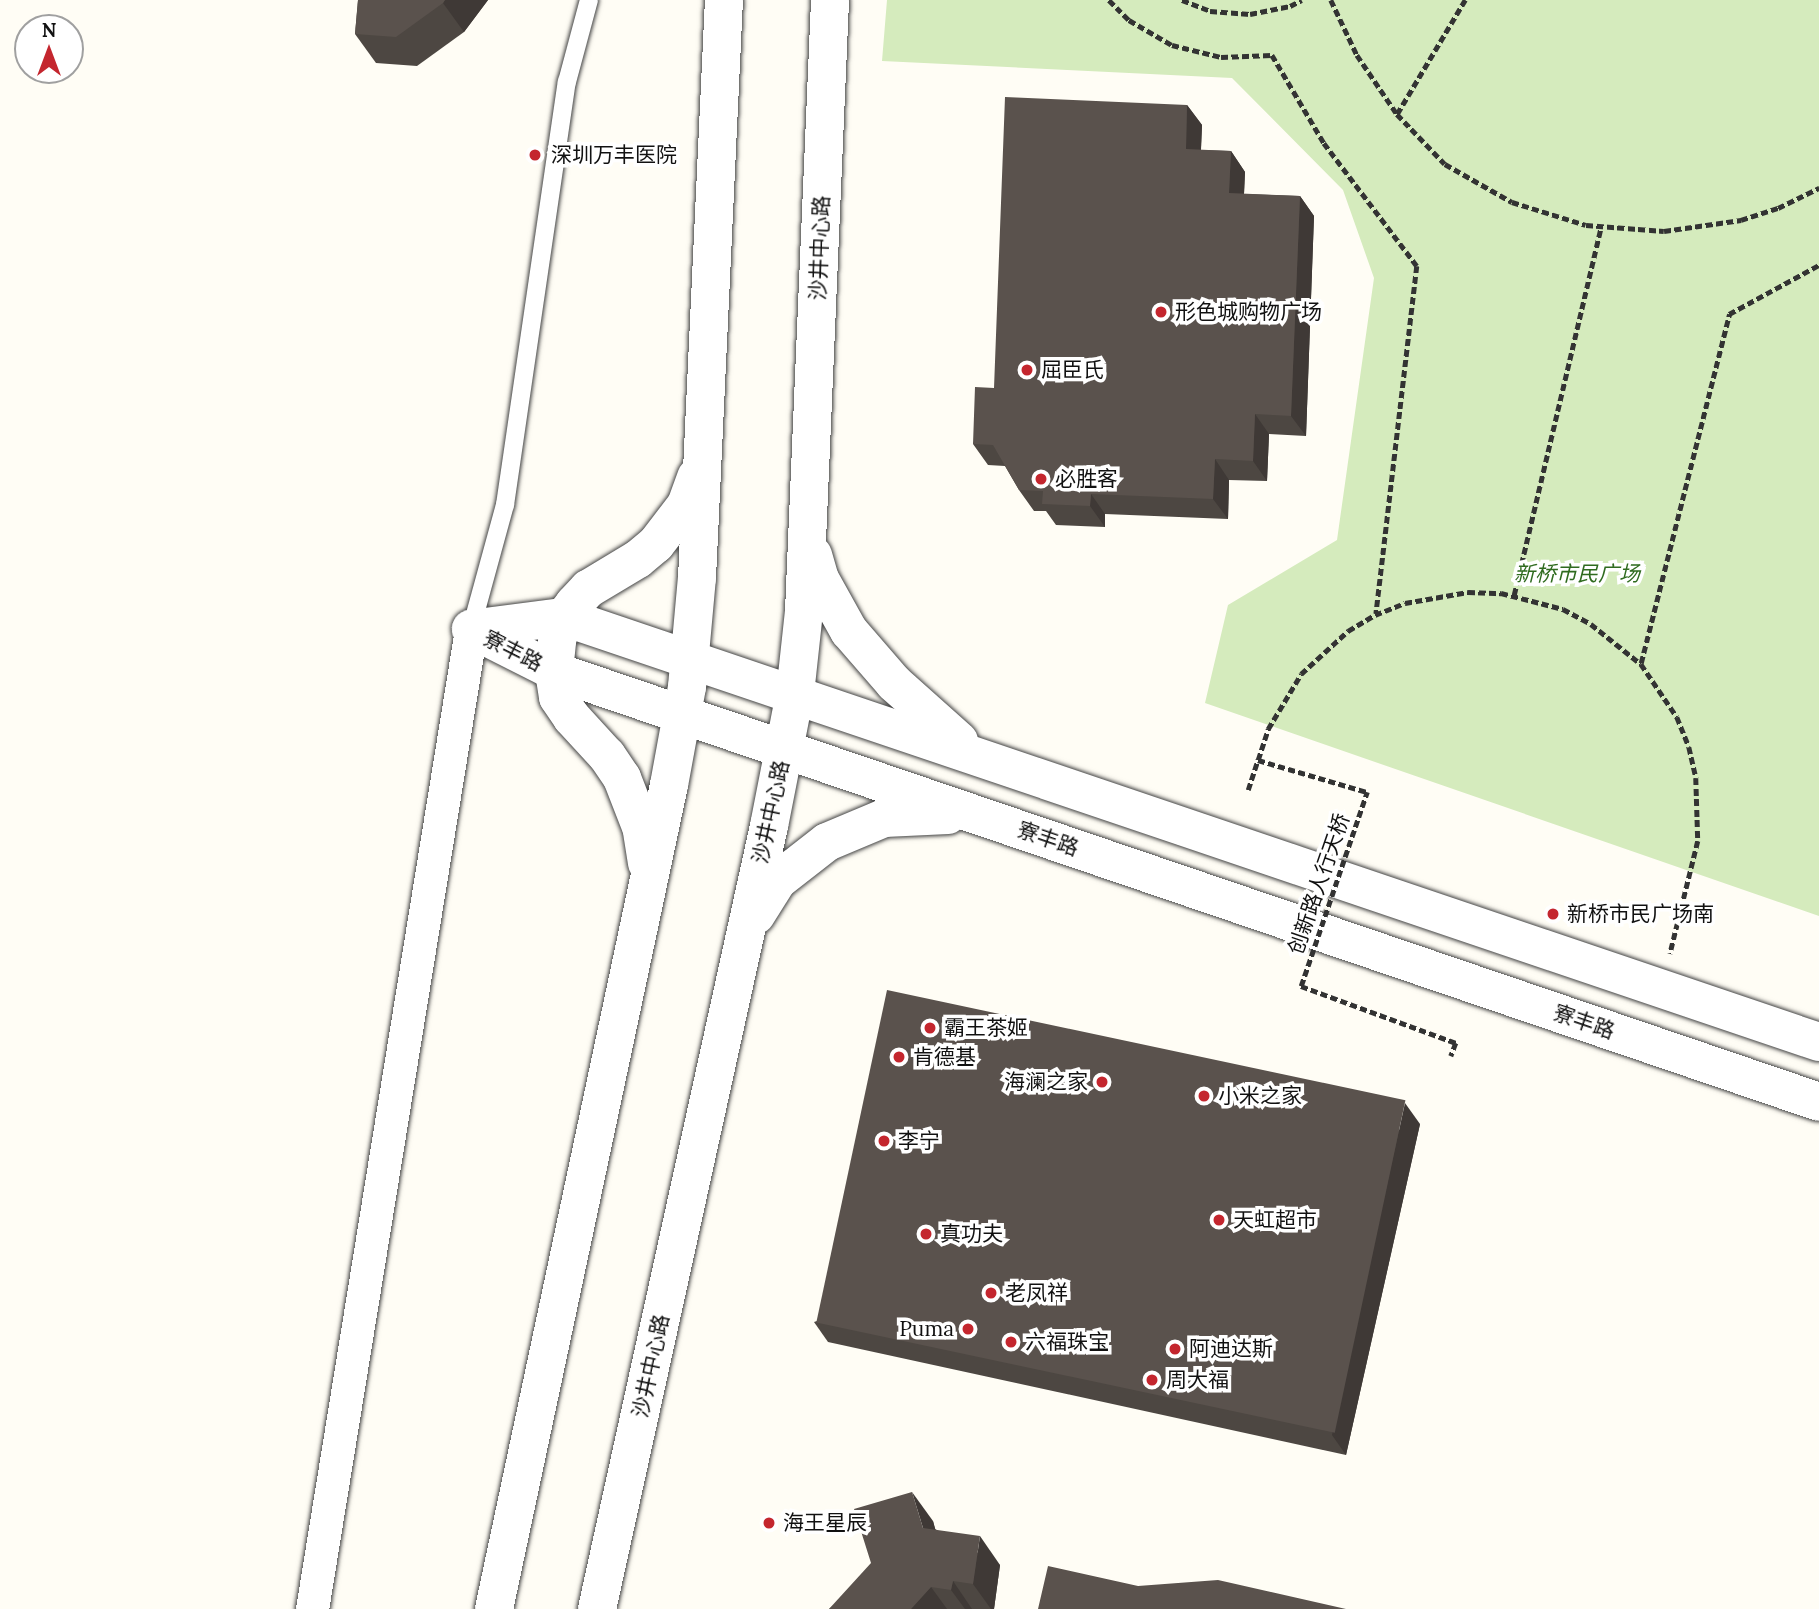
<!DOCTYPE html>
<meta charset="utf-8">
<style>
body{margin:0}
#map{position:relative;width:1819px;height:1609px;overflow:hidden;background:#fffdf5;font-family:Lora,"Noto Sans SC",serif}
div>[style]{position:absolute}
.green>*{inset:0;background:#d5ebbd}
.path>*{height:4.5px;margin-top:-2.25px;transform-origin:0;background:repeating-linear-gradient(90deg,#333 0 7px,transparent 0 10.5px)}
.roads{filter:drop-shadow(0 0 2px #444) drop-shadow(0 0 2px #444)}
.service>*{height:18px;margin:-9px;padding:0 9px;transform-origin:9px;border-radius:9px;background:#fff}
.minor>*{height:33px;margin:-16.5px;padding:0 16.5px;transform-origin:16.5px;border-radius:16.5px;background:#fff}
.tertiary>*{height:38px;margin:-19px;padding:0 19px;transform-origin:19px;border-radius:19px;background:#fff}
.path-bridge>*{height:4.5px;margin-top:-2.25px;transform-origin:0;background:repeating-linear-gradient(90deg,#333 0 7px,transparent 0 10.5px)}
.wall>*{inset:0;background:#4d4742}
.shaded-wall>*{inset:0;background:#3f3936}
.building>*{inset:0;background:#5a524d;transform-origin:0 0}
.dots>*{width:19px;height:19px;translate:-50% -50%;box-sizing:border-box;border:4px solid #fff;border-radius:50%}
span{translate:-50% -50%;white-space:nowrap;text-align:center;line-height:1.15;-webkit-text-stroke:7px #fff;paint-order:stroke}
.poi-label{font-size:21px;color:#111}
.left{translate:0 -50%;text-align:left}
.right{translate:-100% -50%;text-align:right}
.street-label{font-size:21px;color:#111}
.park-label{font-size:21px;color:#2f6b1f;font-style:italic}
.north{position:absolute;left:14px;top:14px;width:70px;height:70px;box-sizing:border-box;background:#fff;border:2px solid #a0a0a0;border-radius:50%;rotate:0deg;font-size:19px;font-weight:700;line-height:28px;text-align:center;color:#111}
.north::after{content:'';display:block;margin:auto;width:24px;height:32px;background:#c4262e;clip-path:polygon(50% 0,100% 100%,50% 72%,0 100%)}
</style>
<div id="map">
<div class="green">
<div style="clip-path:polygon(887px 0,1819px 0,1819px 916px,1205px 703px,1228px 605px,1337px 540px,1374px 278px,1343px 190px,1232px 78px,882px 61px)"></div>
</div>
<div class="path">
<div style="left:1109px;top:0;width:28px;rotate:45deg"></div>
<div style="left:1129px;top:20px;width:50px;rotate:30.2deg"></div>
<div style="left:1172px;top:45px;width:50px;rotate:13.8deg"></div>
<div style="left:1221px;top:57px;width:51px;rotate:-2.2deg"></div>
<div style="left:1272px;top:55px;width:102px;rotate:59.4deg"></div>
<div style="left:1324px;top:143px;width:154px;rotate:52.9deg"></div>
<div style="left:1417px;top:266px;width:350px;rotate:96.7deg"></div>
<div style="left:1182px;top:0;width:30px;rotate:21deg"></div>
<div style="left:1210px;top:11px;width:40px;rotate:4.3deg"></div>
<div style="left:1250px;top:14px;width:41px;rotate:-11.3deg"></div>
<div style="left:1290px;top:6px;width:13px;rotate:-27deg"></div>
<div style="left:1331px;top:0;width:61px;rotate:64.7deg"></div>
<div style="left:1357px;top:55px;width:71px;rotate:55.9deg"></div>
<div style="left:1397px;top:114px;width:69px;rotate:46.2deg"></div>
<div style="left:1445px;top:164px;width:77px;rotate:29.6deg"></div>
<div style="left:1512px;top:202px;width:77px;rotate:17.3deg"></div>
<div style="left:1586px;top:225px;width:78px;rotate:4.4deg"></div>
<div style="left:1664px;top:231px;width:78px;rotate:-8.1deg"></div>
<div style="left:1741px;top:220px;width:39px;rotate:-18deg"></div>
<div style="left:1778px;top:208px;width:46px;rotate:-26deg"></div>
<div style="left:1397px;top:114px;width:133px;rotate:-59.2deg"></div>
<div style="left:1514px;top:595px;width:378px;rotate:-76.7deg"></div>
<div style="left:1641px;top:663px;width:360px;rotate:-75.8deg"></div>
<div style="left:1729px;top:314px;width:102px;rotate:-28.6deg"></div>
<div style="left:1258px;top:760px;width:33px;rotate:-72deg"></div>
<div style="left:1268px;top:729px;width:64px;rotate:-59deg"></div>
<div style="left:1301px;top:674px;width:64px;rotate:-42.5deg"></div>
<div style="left:1348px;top:631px;width:31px;rotate:-31deg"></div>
<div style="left:1375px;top:615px;width:32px;rotate:-22deg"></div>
<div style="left:1405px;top:603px;width:64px;rotate:-9.9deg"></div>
<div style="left:1468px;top:592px;width:33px;rotate:2deg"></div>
<div style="left:1501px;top:593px;width:64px;rotate:14.5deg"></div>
<div style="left:1563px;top:609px;width:32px;rotate:28deg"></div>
<div style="left:1591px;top:624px;width:64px;rotate:38.7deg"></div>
<div style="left:1641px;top:664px;width:64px;rotate:55.8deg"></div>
<div style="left:1677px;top:717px;width:32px;rotate:68deg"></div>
<div style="left:1689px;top:747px;width:32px;rotate:77deg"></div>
<div style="left:1696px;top:778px;width:63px;rotate:88.2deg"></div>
<div style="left:1698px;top:841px;width:116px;rotate:103.9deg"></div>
<div style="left:1248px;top:790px;width:32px;rotate:-72deg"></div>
<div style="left:1258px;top:760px;width:114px;rotate:16.4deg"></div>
<div style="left:1301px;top:986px;width:165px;rotate:20.2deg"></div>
<div style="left:1456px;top:1043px;width:14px;rotate:111deg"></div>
</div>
<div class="roads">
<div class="service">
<div style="left:471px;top:629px;width:129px;rotate:-74.7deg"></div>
<div style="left:505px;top:505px;width:428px;rotate:-81.7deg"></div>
<div style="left:567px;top:82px;width:85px;rotate:-75deg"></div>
</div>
<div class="minor">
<div style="left:312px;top:1609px;width:993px;rotate:-80.78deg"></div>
</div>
<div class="tertiary">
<div style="left:813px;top:555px;width:25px;rotate:74deg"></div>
<div style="left:820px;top:579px;width:60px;rotate:60.9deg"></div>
<div style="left:849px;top:631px;width:69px;rotate:49.1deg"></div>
<div style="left:894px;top:683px;width:87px;rotate:41.7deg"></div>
<div style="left:471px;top:629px;width:93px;rotate:26.8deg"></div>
<div style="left:554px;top:671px;width:1336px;rotate:18.81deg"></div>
<div style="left:471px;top:629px;width:94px;rotate:-7.4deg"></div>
<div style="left:564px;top:617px;width:1325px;rotate:18.71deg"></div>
<div style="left:647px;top:863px;width:36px;rotate:-99deg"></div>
<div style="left:641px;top:827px;width:53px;rotate:-111.2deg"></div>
<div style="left:622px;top:778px;width:27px;rotate:-124deg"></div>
<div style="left:607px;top:756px;width:52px;rotate:-132.6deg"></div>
<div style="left:572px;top:718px;width:25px;rotate:-124deg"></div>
<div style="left:558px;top:697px;width:26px;rotate:-99deg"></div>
<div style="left:554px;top:671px;width:31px;rotate:-84deg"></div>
<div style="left:557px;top:640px;width:24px;rotate:-73deg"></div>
<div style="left:564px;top:617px;width:16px;rotate:-52deg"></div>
<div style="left:574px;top:604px;width:21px;rotate:-47deg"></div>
<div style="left:588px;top:589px;width:58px;rotate:-31deg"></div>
<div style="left:638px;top:559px;width:23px;rotate:-40deg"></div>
<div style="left:656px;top:544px;width:49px;rotate:-52.4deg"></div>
<div style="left:686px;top:505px;width:30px;rotate:-70deg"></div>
<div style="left:756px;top:915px;width:40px;rotate:-58deg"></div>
<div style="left:777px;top:881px;width:63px;rotate:-38deg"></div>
<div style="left:827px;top:842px;width:62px;rotate:-22.8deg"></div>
<div style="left:884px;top:818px;width:64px;rotate:-2.7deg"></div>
<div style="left:494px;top:1609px;width:842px;rotate:-78.01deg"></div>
<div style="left:669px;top:785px;width:100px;rotate:-79.6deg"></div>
<div style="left:687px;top:687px;width:109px;rotate:-84.8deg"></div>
<div style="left:697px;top:578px;width:579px;rotate:-87.33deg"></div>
<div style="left:597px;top:1609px;width:802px;rotate:-77.61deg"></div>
<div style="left:769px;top:826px;width:135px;rotate:-78.9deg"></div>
<div style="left:795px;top:694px;width:83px;rotate:-83.8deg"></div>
<div style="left:804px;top:611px;width:612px;rotate:-87.56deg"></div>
</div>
</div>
<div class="path-bridge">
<div style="left:1301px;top:986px;width:205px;rotate:-71.2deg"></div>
</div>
<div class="wall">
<div style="clip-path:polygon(358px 0,488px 0,464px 32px,417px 66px,376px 63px,355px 34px)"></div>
<div style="clip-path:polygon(1187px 105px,1202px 125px,1201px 150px,1231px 151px,1245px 172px,1244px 194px,1300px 196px,1314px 216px,1306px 436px,1269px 434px,1267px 481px,1229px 480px,1228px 519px,1105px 514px,1105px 527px,1056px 525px,1046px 511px,1034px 511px,1019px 490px,1005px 466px,988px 465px,973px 444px,994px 388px)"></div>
<div style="clip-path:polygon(1420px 1124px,1346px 1455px,828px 1342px,814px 1322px)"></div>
<div style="clip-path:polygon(933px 1521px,935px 1529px,1000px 1565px,994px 1609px,829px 1609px)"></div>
</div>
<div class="shaded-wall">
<div style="clip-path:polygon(445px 0,488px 0,464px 32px,443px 3px)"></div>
<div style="clip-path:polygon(1187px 105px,1202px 125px,1200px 170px,1186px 149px)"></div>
<div style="clip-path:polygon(1231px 151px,1245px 172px,1243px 214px,1229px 193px)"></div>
<div style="clip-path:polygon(1300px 196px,1314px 216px,1306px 436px,1291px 416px)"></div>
<div style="clip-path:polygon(1255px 414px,1269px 434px,1267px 481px,1253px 461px)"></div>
<div style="clip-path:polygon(1215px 459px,1229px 480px,1228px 519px,1213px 499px)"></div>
<div style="clip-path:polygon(1091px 494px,1105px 514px,1105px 527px,1090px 506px)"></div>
<div style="clip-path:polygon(1405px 1103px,1420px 1124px,1346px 1455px,1332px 1435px)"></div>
<div style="clip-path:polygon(912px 1492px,933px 1521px,943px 1557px,923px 1528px)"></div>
<div style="clip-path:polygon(980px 1536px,1000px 1565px,994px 1609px,991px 1609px,973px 1584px)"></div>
<div style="clip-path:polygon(953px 1581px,972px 1609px,965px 1609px,951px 1590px)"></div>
<div style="clip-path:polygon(931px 1587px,947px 1609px,911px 1609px)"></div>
</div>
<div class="building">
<div style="clip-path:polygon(358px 0,445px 0,443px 3px,396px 37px,355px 34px)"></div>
<div style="clip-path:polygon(1005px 97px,1187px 105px,1186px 149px,1231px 151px,1229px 193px,1300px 196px,1291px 416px,1255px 414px,1253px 461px,1215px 459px,1213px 499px,1091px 494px,1090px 506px,1042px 504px,1043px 491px,1019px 490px,993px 445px,973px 444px,975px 387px,994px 388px)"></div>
<div style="left:887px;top:990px;width:530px;height:340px;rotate:12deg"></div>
<div style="clip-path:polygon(912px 1492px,923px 1528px,980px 1536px,973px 1584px,953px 1581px,951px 1590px,931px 1587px,911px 1609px,829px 1609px,871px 1563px,854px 1509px)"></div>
<div style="clip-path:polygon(1048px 1566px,1138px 1586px,1218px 1580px,1346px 1609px,1038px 1609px)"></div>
</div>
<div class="dots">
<div style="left:535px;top:155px;background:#c4262e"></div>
<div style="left:1161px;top:312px;background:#c4262e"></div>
<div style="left:1027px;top:370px;background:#c4262e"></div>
<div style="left:1041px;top:479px;background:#c4262e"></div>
<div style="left:1553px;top:914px;background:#c4262e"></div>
<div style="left:930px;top:1028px;background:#c4262e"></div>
<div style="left:899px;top:1057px;background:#c4262e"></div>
<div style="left:1102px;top:1082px;background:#c4262e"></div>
<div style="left:1204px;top:1096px;background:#c4262e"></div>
<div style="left:884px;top:1141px;background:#c4262e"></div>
<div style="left:1219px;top:1220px;background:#c4262e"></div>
<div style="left:926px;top:1234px;background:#c4262e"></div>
<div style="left:991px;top:1293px;background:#c4262e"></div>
<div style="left:968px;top:1329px;background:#c4262e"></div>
<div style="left:1011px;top:1342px;background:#c4262e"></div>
<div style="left:1175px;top:1349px;background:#c4262e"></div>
<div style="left:1152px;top:1380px;background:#c4262e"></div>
<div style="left:769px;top:1523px;background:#c4262e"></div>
</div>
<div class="poi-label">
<span class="left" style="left:551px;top:155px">深圳万丰医院</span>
<span class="left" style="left:1175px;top:312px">形色城购物广场</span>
<span class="left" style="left:1041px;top:370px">屈臣氏</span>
<span class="left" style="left:1055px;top:479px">必胜客</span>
<span class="left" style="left:1567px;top:914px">新桥市民广场南</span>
<span class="left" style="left:944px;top:1028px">霸王茶姬</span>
<span class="left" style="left:913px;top:1057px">肯德基</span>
<span class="right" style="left:1088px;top:1082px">海澜之家</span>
<span class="left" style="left:1218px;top:1096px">小米之家</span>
<span class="left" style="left:898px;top:1141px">李宁</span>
<span class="left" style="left:1233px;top:1220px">天虹超市</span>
<span class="left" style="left:940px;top:1234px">真功夫</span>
<span class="left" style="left:1005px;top:1293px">老凤祥</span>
<span class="right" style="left:954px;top:1329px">Puma</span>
<span class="left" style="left:1025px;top:1342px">六福珠宝</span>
<span class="left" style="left:1189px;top:1349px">阿迪达斯</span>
<span class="left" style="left:1166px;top:1380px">周大福</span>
<span class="left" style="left:783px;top:1523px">海王星辰</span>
</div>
<div class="street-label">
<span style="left:820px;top:248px;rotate:-88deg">沙井中心路</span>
<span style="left:513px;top:651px;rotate:27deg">寮丰路</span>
<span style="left:771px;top:812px;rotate:-78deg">沙井中心路</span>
<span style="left:1048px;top:839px;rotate:19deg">寮丰路</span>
<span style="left:1319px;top:884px;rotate:-71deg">创新路人行天桥</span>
<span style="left:1584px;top:1022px;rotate:19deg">寮丰路</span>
<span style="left:651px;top:1366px;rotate:-78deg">沙井中心路</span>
</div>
<div class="park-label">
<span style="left:1577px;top:574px">新桥市民广场</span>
</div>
<div class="north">N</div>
</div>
